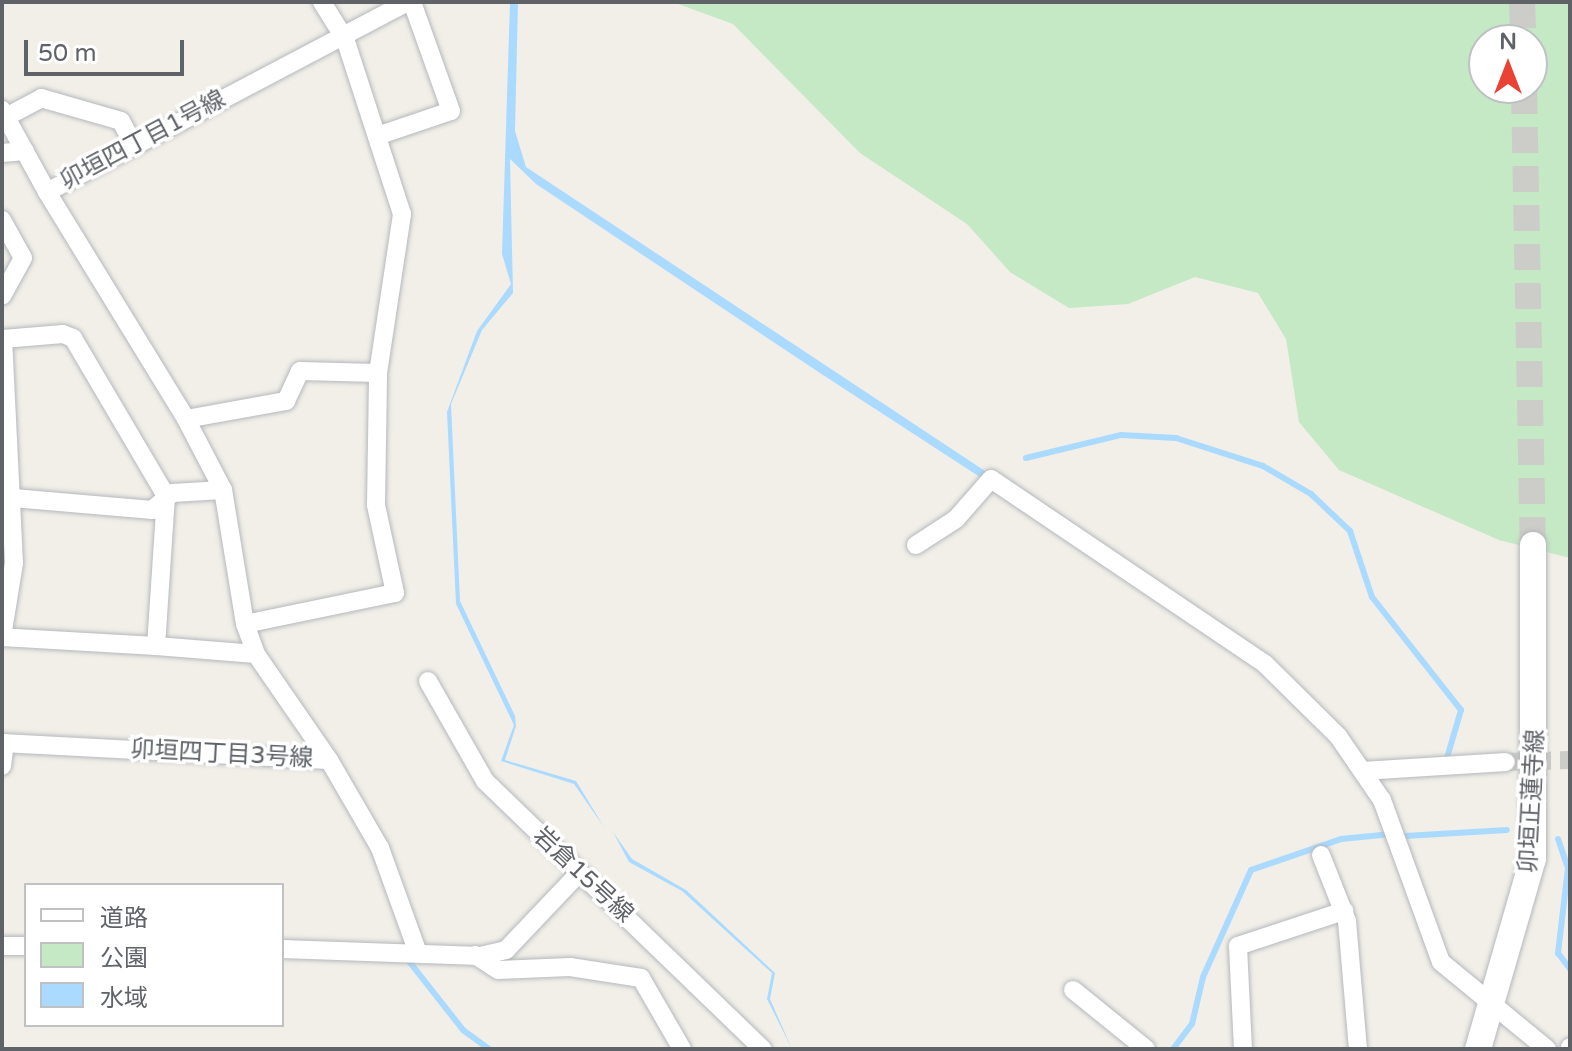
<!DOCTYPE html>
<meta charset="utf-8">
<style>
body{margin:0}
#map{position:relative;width:1572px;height:1051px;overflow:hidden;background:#f1efe8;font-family:"Varela Round","Noto Sans JP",sans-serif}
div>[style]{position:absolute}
.green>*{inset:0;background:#c5e8c5}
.water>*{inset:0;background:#aadaff}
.stream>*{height:6px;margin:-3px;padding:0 3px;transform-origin:3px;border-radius:3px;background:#aadaff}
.street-tunnel>*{height:18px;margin-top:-9px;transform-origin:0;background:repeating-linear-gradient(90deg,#ccccc8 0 18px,transparent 0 27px)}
.secondary-tunnel>*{height:26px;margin-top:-13px;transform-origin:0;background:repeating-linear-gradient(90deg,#ccccc8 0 26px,transparent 0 39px)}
.roads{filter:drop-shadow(0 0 2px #b5b8bc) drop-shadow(0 0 2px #b5b8bc)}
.street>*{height:18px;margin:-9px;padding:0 9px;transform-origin:9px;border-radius:9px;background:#fff}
.secondary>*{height:26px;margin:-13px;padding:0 13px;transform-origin:13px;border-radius:13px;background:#fff}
span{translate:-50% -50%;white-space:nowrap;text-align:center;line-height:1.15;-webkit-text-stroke:7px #fff;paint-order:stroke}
.street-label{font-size:24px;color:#5f6368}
.frame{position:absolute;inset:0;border:4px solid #5f6368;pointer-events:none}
.legend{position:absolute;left:24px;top:883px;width:260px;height:144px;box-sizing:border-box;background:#fff;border:2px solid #bfc1c3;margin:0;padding:10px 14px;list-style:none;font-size:24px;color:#5f6368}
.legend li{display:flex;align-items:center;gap:16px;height:40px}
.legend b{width:40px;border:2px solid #bfc1c3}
.north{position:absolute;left:1468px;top:24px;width:80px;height:80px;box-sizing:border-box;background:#fff;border:2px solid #bfc1c3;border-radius:50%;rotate:0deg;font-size:22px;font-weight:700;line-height:32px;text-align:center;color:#5f6368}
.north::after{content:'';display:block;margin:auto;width:28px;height:36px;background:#ea4335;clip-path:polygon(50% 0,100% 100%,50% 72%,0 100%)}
.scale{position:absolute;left:24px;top:40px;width:160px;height:36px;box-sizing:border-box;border:4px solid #5f6368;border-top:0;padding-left:10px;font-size:24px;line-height:28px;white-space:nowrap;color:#5f6368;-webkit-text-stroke:6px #fff;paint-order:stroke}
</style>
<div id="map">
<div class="green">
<div style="clip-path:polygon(evenodd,673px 2px,1570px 2px,1570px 558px,1499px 540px,1339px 470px,1299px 422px,1286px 339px,1258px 293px,1195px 277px,1128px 304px,1069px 308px,1010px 272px,967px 224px,860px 153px,733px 24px,673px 2px,1484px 40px,1532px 40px,1532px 88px,1484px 88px,1484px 40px)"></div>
</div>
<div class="water">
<div style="clip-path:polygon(510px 2px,518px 2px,515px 131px,526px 167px,988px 473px,983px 479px,823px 375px,536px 184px,510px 159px,513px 293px,482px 330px,451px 404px,460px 601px,515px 716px,516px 726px,505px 760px,576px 781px,604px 827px,574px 784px,501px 761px,514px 725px,456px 604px,447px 412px,477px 331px,511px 284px,502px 254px)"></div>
<div style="clip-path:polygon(613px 832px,632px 859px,686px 890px,775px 973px,770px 999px,792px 1049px,767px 999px,772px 973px,682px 891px,629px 862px)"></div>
</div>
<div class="stream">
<div style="left:1026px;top:458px;width:98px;rotate:-13.6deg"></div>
<div style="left:1121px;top:435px;width:55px;rotate:3.1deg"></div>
<div style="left:1176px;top:438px;width:91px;rotate:17.8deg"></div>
<div style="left:1263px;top:466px;width:56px;rotate:30.3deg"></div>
<div style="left:1311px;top:494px;width:54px;rotate:43.5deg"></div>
<div style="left:1350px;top:531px;width:70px;rotate:71.6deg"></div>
<div style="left:1372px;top:597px;width:144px;rotate:51.8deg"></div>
<div style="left:1461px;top:710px;width:50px;rotate:106.3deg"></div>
<div style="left:1405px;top:836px;width:102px;rotate:-3.4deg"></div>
<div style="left:1558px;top:839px;width:31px;rotate:71deg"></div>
<div style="left:1568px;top:868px;width:86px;rotate:96.7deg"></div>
<div style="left:1558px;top:953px;width:20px;rotate:53deg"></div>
<div style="left:408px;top:960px;width:89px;rotate:51.8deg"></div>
<div style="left:463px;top:1030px;width:32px;rotate:36deg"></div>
<div style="left:1173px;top:1049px;width:31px;rotate:-53deg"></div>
<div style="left:1192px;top:1024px;width:48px;rotate:-76.8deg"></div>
<div style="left:1203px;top:977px;width:117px;rotate:-65.8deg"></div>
<div style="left:1251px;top:870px;width:95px;rotate:-19deg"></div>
<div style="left:1341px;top:839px;width:51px;rotate:-5.6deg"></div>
</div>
<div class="street-tunnel">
<div style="left:1506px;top:762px;width:64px;rotate:-1.8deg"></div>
</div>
<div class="secondary-tunnel">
<div style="left:1522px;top:2px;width:38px;rotate:88deg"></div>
<div style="left:1524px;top:88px;width:457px;rotate:88.9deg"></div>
</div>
<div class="roads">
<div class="street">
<div style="left:2px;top:110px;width:94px;rotate:61.2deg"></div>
<div style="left:47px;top:192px;width:407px;rotate:-27.8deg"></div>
<div style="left:6px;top:117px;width:40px;rotate:-28deg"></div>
<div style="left:41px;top:98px;width:83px;rotate:16deg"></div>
<div style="left:121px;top:121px;width:26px;rotate:62deg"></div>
<div style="left:377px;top:136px;width:78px;rotate:-18.7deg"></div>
<div style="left:451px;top:111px;width:116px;rotate:-109.7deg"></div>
<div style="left:2px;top:153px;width:23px;rotate:-5deg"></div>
<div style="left:47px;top:192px;width:266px;rotate:58.5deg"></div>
<div style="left:2px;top:220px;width:43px;rotate:61.1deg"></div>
<div style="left:23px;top:258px;width:43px;rotate:118.9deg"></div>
<div style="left:13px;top:498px;width:140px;rotate:4.9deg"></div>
<div style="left:152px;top:510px;width:26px;rotate:-40deg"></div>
<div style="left:172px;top:493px;width:51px;rotate:-3.4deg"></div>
<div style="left:916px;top:545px;width:48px;rotate:-33deg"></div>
<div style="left:956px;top:519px;width:53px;rotate:-48.8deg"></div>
<div style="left:991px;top:479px;width:331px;rotate:34deg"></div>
<div style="left:1265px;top:664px;width:103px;rotate:44.6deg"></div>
<div style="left:1338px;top:736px;width:78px;rotate:55.5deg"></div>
<div style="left:1382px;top:800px;width:172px;rotate:70deg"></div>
<div style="left:1441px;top:962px;width:137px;rotate:39.4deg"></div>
<div style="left:245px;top:624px;width:136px;rotate:-99.3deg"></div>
<div style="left:223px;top:490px;width:80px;rotate:-117.5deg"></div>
<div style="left:186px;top:419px;width:102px;rotate:-10.2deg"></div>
<div style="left:286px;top:401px;width:33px;rotate:-65deg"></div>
<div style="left:300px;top:371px;width:78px;rotate:1.5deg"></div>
<div style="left:2px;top:637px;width:75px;rotate:-80.8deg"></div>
<div style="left:14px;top:563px;width:224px;rotate:-92.8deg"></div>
<div style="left:3px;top:339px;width:60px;rotate:-4.8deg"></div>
<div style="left:63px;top:334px;width:11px;rotate:22deg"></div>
<div style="left:73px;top:338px;width:183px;rotate:59.5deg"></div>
<div style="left:166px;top:496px;width:150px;rotate:93.8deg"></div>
<div style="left:156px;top:646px;width:154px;rotate:-176.7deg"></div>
<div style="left:156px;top:646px;width:100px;rotate:4.6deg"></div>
<div style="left:428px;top:681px;width:115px;rotate:60.3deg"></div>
<div style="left:485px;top:781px;width:386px;rotate:44deg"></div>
<div style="left:2px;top:743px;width:327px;rotate:3deg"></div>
<div style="left:329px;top:760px;width:129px;rotate:-124.6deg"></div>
<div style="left:256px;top:654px;width:32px;rotate:-110deg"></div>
<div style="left:245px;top:624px;width:153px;rotate:-11.7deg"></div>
<div style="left:395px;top:593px;width:90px;rotate:-102.2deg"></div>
<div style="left:376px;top:505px;width:132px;rotate:-89.1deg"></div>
<div style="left:378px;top:373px;width:161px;rotate:-81.4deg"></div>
<div style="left:402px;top:214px;width:184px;rotate:-108deg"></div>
<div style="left:345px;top:39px;width:44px;rotate:-121.9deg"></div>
<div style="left:329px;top:760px;width:102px;rotate:59.9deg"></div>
<div style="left:380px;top:848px;width:109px;rotate:70.1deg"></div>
<div style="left:2px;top:766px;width:23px;rotate:-83deg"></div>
<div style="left:1363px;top:771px;width:143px;rotate:-3.6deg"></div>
<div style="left:1321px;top:855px;width:71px;rotate:68.5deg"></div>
<div style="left:1347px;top:921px;width:128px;rotate:85.1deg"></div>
<div style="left:2px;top:946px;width:24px"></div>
<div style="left:282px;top:949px;width:198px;rotate:2deg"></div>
<div style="left:480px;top:956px;width:27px;rotate:-13deg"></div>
<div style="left:506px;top:950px;width:106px;rotate:-46.5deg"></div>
<div style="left:475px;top:955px;width:27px;rotate:33deg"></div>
<div style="left:498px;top:970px;width:72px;rotate:-2.4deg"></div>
<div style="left:570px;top:967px;width:72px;rotate:8.8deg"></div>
<div style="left:641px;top:978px;width:82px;rotate:60deg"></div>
<div style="left:1073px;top:990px;width:94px;rotate:38.9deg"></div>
<div style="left:1243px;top:1049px;width:103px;rotate:-92.8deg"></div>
<div style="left:1238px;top:946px;width:112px;rotate:-18.3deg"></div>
<div style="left:1570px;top:1049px;width:2px;rotate:-90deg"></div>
</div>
<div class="secondary">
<div style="left:1478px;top:1049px;width:198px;rotate:-73.9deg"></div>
<div style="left:1533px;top:859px;width:314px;rotate:-90deg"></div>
</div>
</div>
<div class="street-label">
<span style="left:143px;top:140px;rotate:-28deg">卯垣四丁目1号線</span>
<span style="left:222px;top:754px;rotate:3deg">卯垣四丁目3号線</span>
<span style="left:1532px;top:801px;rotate:-87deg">卯垣正蓮寺線</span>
<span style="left:583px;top:875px;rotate:43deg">岩倉15号線</span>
</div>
<div class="frame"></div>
<ul class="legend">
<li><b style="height:10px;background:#fff"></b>道路</li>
<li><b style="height:22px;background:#c5e8c5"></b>公園</li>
<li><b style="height:22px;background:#aadaff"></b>水域</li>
</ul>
<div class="north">N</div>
<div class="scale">50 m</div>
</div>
